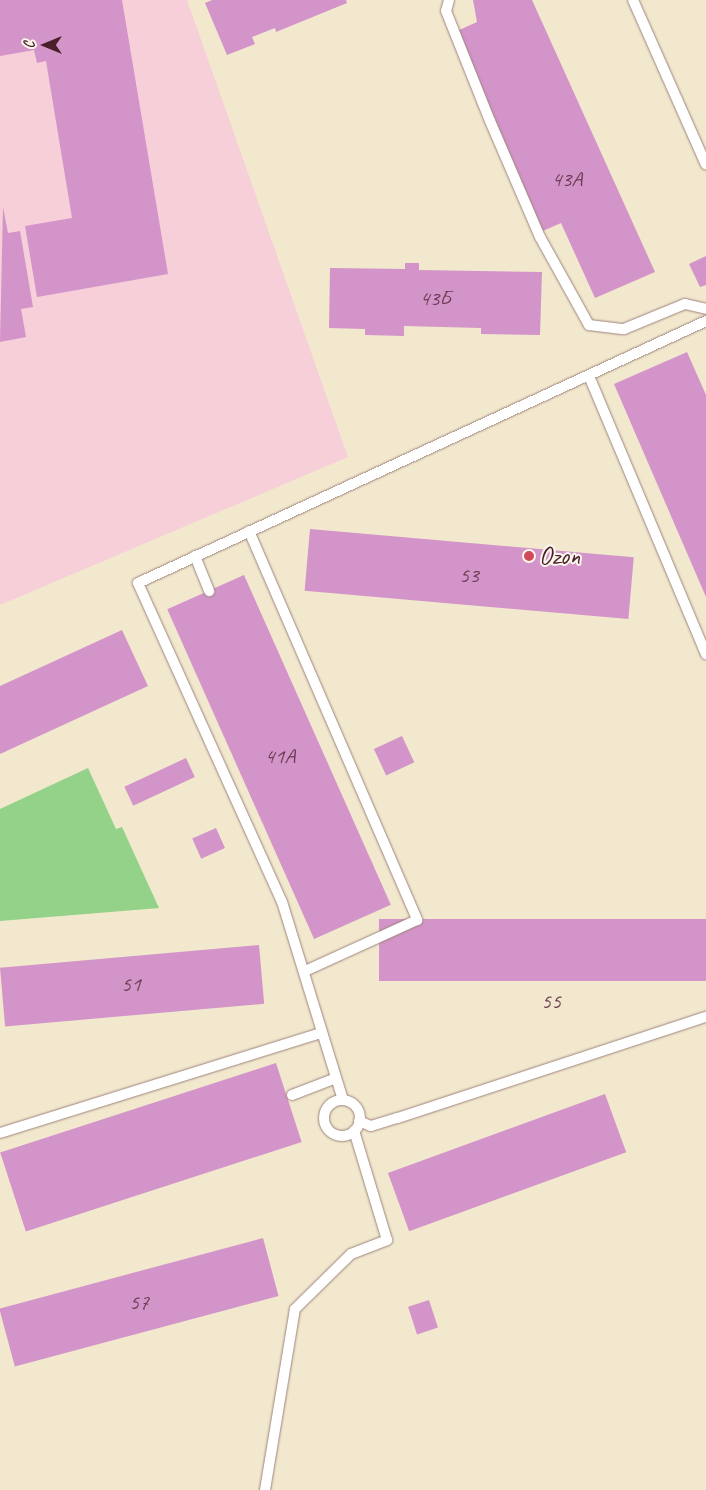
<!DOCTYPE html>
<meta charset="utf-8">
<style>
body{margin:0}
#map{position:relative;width:706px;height:1490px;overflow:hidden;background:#f2e8ce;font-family:Caveat,sans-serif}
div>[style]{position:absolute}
.built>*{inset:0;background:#f6cfd9}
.green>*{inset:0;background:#93d288}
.building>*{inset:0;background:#d394c9;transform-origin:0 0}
.roads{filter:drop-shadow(0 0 1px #9e847c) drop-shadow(0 0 1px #9e847c)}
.service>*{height:10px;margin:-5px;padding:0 5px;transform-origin:5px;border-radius:5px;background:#fff}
.service>.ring{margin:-5px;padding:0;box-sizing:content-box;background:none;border:10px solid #fff;border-radius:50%}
.dots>*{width:14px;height:14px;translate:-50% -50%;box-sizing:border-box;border:2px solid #fbf7ec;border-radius:50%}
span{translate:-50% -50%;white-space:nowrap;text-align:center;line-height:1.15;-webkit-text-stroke:4px #fbf7ec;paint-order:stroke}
.number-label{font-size:22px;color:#6c3c52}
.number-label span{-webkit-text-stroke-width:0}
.poi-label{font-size:25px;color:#4a1f2b}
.left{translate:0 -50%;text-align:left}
.north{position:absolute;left:20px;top:20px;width:50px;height:50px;-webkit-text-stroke:4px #fbf7ec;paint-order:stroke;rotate:270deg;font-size:14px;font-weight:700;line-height:20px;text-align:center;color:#4a1f2b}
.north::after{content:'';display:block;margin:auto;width:18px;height:22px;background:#4a1f2b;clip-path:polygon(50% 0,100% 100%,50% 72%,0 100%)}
</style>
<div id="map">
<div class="built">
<div style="clip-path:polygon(0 0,187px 0,348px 457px,0 605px)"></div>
</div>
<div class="green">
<div style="clip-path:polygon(88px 768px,116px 829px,122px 827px,159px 908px,0 921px,0 809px)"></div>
</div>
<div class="building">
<div style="clip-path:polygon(0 0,122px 0,168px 274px,37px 297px,25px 226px,72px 218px,46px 61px,37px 63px,34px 50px,0 56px)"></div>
<div style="clip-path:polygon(212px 0,346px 0,347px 3px,276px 32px,275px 28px,252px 37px,255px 44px,227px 55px,205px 3px)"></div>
<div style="clip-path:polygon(473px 0,532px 0,655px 272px,595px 298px,561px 223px,543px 231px,457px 31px,477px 22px)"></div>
<div style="clip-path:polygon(3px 207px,8px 233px,20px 231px,33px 307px,21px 309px,26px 337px,0 342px)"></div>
<div style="clip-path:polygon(706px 256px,706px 285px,700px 287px,689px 264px)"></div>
<div style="clip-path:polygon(405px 263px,419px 263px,419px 270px,542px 272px,540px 335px,481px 334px,481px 328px,404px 326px,404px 336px,365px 335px,365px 329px,329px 328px,330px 268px,405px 269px)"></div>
<div style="clip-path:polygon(687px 352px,706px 395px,706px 597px,614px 384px)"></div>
<div style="left:310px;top:529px;width:325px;height:62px;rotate:5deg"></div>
<div style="left:244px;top:575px;width:361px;height:84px;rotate:66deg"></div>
<div style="clip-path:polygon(122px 630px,148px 686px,0 754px,0 686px)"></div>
<div style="left:402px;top:736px;width:29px;height:31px;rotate:65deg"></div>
<div style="left:186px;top:758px;width:21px;height:68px;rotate:65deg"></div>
<div style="left:216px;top:828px;width:22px;height:26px;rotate:66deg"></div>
<div style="left:706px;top:919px;width:62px;height:327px;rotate:90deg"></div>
<div style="left:259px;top:945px;width:59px;height:260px;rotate:85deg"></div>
<div style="left:276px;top:1063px;width:83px;height:290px;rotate:72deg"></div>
<div style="left:605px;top:1094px;width:62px;height:231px;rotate:70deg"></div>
<div style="left:263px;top:1238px;width:60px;height:273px;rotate:75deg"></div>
<div style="left:429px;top:1300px;width:29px;height:22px;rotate:72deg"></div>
</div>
<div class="roads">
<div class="service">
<div style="left:449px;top:0;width:11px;rotate:105deg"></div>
<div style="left:446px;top:11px;width:118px;rotate:68.2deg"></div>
<div style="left:490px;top:121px;width:126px;rotate:66.7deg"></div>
<div style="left:540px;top:237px;width:101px;rotate:60.9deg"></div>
<div style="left:589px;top:325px;width:35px;rotate:7deg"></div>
<div style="left:624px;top:329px;width:66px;rotate:-22.3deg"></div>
<div style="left:685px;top:304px;width:22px;rotate:13deg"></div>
<div style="left:633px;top:0;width:180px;rotate:66.1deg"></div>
<div style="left:589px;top:376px;width:302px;rotate:67.2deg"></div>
<div style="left:249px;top:531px;width:424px;rotate:66.6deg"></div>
<div style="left:417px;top:920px;width:123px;rotate:155.5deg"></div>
<div style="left:195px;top:556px;width:38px;rotate:68deg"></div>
<div style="left:292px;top:1095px;width:47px;rotate:-21.1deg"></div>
<div style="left:343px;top:1100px;width:207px;rotate:-107.1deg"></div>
<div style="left:282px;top:902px;width:350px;rotate:-114.3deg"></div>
<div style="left:138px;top:583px;width:626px;rotate:-24.76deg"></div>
<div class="ring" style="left:324px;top:1100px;width:26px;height:26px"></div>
<div style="left:359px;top:1121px;width:13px;rotate:23deg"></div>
<div style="left:371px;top:1126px;width:28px;rotate:-17deg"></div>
<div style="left:398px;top:1118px;width:324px;rotate:-18.2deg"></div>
<div style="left:0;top:1133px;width:337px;rotate:-17.3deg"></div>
<div style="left:265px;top:1490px;width:183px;rotate:-80.6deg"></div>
<div style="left:295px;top:1309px;width:78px;rotate:-44.5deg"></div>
<div style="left:351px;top:1254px;width:39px;rotate:-21deg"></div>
<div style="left:387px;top:1240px;width:114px;rotate:-106.8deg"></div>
</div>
</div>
<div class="dots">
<div style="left:529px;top:556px;background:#d1495b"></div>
</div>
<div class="number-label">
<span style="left:567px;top:180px">43А</span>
<span style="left:435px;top:299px">43Б</span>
<span style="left:469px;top:576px">53</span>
<span style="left:280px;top:757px">41А</span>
<span style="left:131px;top:985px">51</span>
<span style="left:551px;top:1002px">55</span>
<span style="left:139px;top:1303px">57</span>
</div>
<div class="poi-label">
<span class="left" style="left:539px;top:556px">Ozon</span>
</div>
<div class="north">С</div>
</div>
